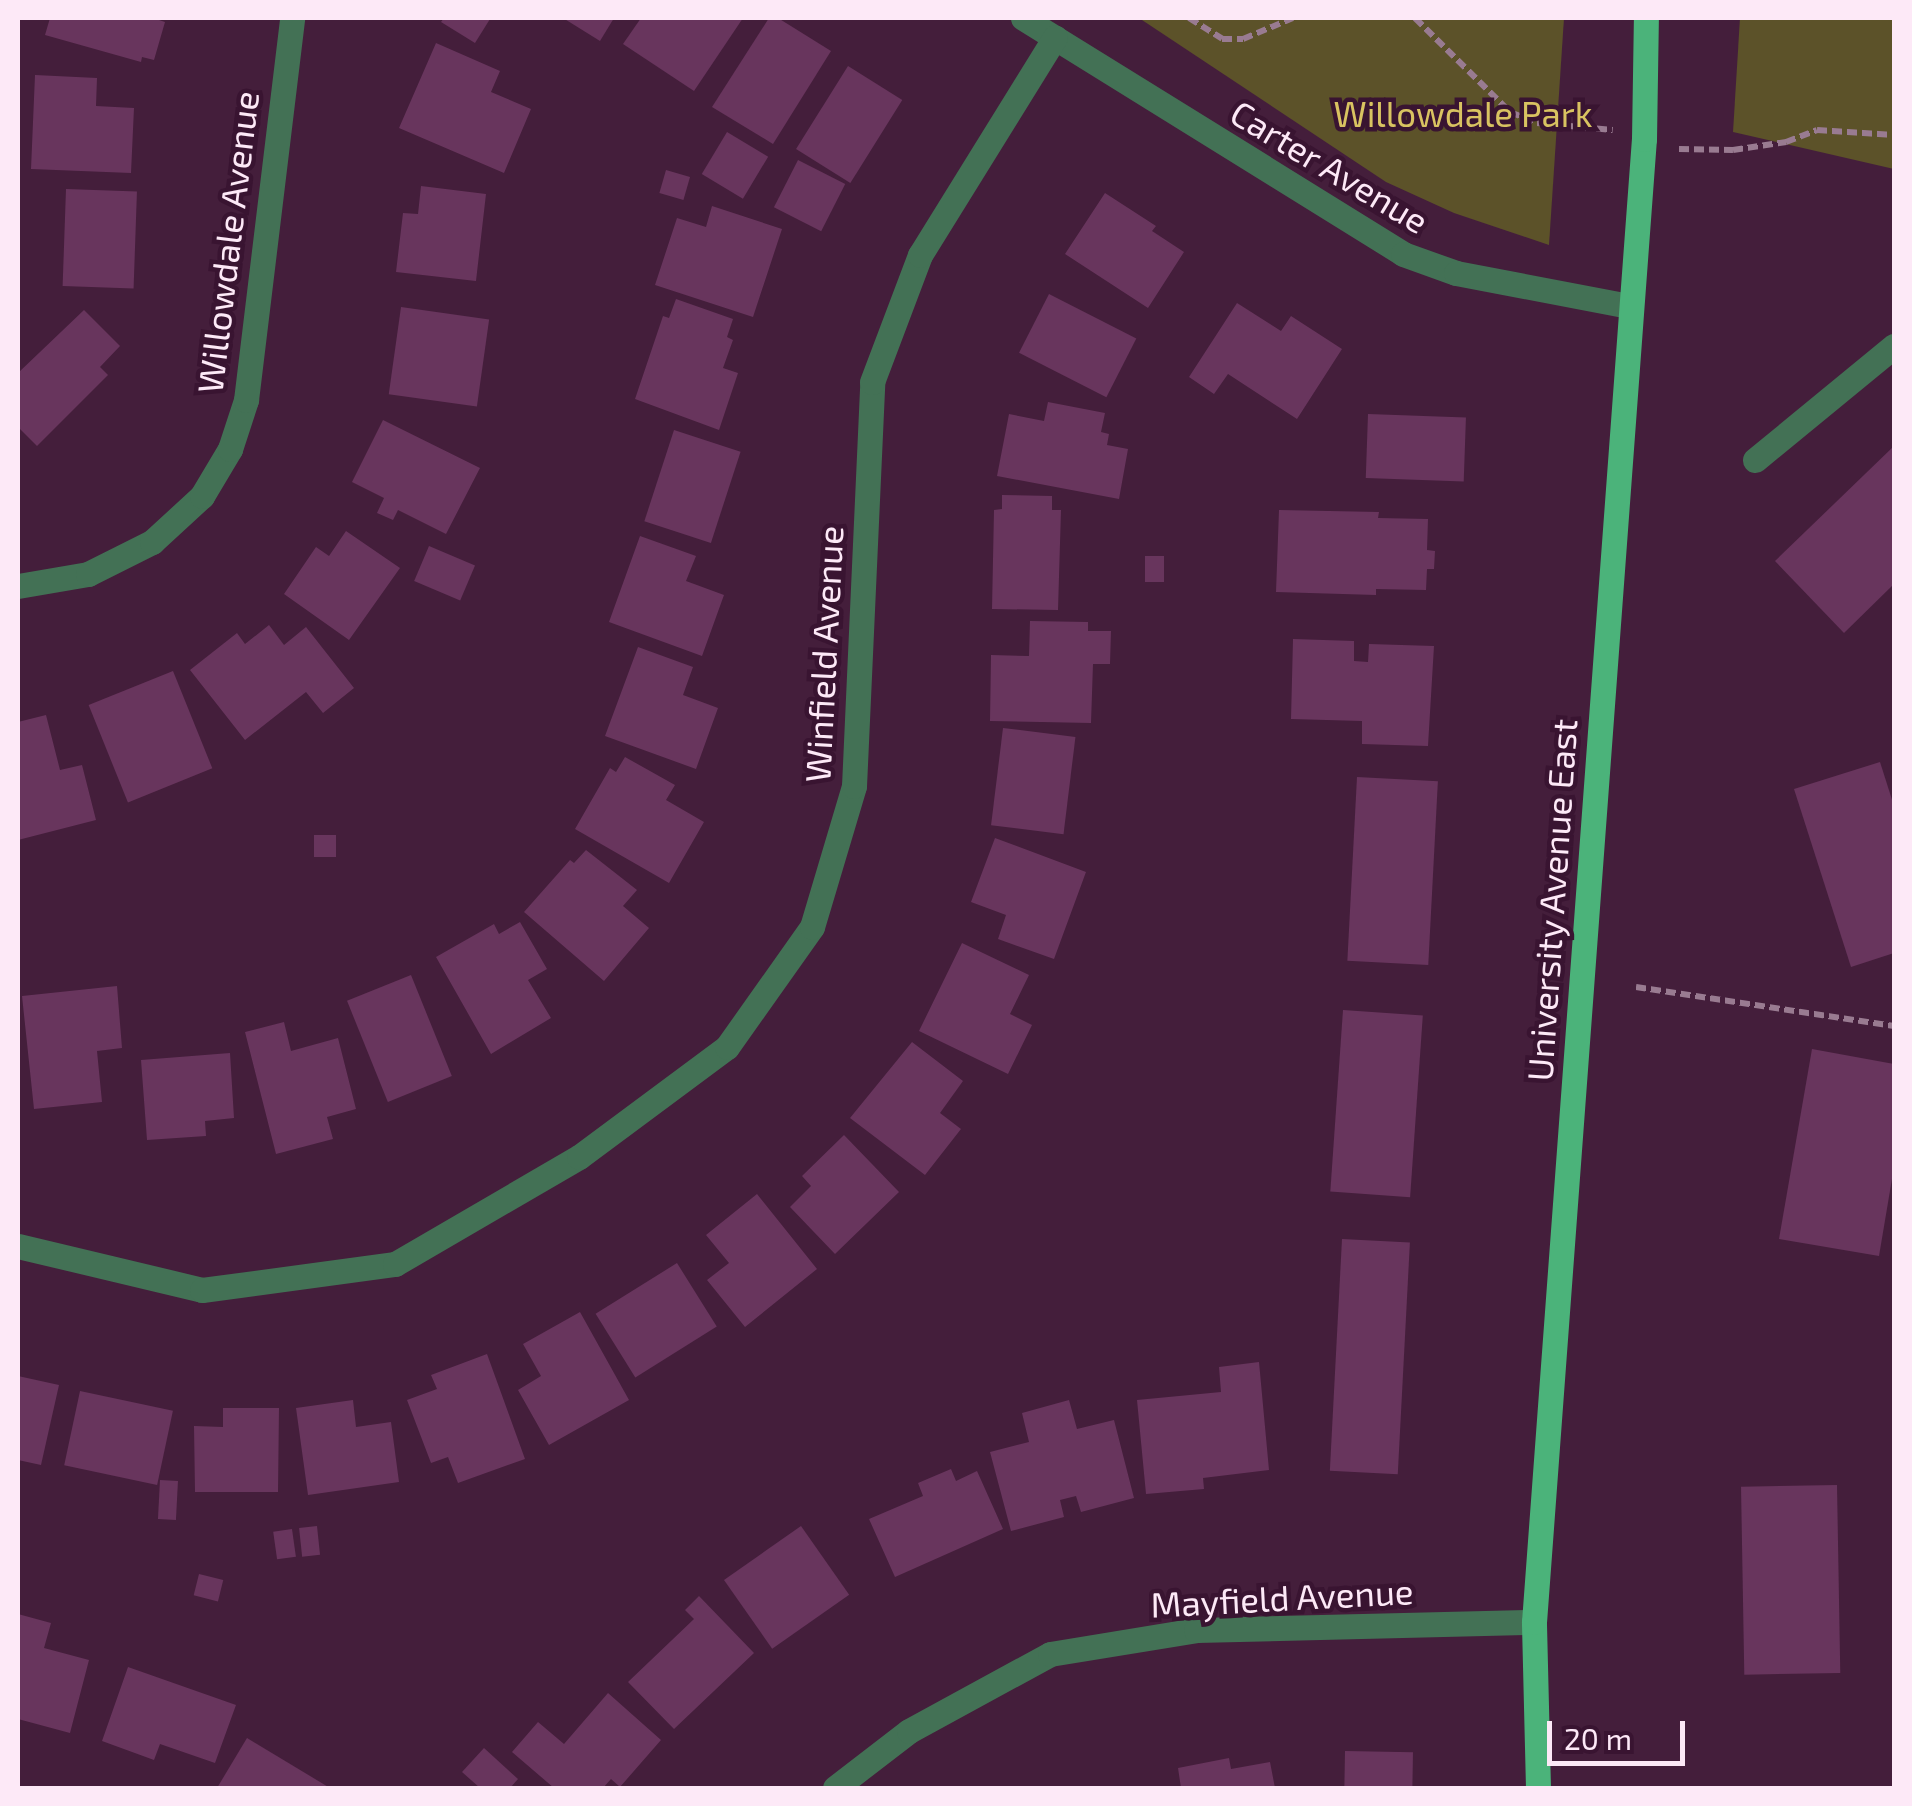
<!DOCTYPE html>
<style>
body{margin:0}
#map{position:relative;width:1912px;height:1806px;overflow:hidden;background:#441e3b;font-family:"Exo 2",sans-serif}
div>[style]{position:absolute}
.green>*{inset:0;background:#5c5229}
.building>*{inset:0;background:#68355d;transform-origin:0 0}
.path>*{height:6px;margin-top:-3px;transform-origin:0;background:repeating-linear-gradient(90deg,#997b91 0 10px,transparent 0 15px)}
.minor>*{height:25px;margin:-12.5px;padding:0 12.5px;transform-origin:12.5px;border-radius:12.5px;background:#437155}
.major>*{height:25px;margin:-12.5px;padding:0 12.5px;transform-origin:12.5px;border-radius:12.5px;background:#4bb37a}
span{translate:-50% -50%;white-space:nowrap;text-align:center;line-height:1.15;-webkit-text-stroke:9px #391431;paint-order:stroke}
.park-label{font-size:35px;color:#d9c361}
.street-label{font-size:35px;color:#fde9f7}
.frame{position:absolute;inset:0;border:20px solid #fde9f7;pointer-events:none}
.scale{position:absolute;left:1547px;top:1721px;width:138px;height:45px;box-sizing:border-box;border:5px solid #fde9f7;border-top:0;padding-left:12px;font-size:30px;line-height:35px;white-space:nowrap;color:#fde9f7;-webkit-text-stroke:8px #391431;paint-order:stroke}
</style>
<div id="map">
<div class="green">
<div style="clip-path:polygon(1139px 18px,1564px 18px,1549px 245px,1454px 213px,1386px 182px)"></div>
<div style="clip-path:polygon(1740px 18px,1894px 18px,1894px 169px,1733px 132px)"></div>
</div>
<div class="building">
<div style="clip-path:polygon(50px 18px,153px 18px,165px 22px,154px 60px,142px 57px,141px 62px,45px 35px)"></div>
<div style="clip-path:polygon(444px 18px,488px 18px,490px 19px,475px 43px,441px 22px)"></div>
<div style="clip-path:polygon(563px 18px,614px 18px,600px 41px)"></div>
<div style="clip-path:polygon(641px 18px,743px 18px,694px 91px,623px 44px)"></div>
<div style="clip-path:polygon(769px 18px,778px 18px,831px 51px,773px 144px,712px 107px)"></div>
<div style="clip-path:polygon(436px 43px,500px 71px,491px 92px,531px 109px,504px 173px,399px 128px)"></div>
<div style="left:848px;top:66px;width:64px;height:98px;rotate:32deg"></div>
<div style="clip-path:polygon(35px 75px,97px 78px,96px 106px,134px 108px,131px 173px,31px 169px)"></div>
<div style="left:727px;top:132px;width:48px;height:49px;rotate:31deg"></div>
<div style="left:798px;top:160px;width:53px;height:53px;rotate:27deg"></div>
<div style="left:666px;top:170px;width:25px;height:24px;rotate:16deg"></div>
<div style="clip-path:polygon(421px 186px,486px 194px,476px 281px,396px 272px,403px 213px,418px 214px)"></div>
<div style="left:66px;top:189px;width:71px;height:97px;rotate:2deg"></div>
<div style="clip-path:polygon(1105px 193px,1156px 226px,1152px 231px,1184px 252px,1148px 308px,1065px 254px)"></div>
<div style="clip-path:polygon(712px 206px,782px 229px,753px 317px,655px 285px,677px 218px,706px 227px)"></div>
<div style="left:1049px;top:294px;width:98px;height:66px;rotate:27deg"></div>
<div style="clip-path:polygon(676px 299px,733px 319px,727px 337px,733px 340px,723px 368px,738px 373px,719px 430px,635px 399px,663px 316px,669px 318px)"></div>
<div style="clip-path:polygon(1237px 303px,1281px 331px,1291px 316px,1342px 349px,1297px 419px,1228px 374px,1214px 394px,1189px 377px)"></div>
<div style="left:401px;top:307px;width:89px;height:88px;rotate:8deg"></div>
<div style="clip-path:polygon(84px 310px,120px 346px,100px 367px,108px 375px,37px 446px,18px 427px,18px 373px)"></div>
<div style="clip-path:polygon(1048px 402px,1105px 413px,1101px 432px,1109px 434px,1107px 445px,1128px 449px,1119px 499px,997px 476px,1009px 414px,1044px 421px)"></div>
<div style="left:1368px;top:414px;width:98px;height:64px;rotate:2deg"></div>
<div style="clip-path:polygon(383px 420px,480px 468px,446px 534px,398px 510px,393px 520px,377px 513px,384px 498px,352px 482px)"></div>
<div style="left:674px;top:430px;width:70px;height:96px;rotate:18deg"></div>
<div style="clip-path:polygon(1894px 446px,1894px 584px,1844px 633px,1775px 561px)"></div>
<div style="clip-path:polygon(1002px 495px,1052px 496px,1052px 510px,1061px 510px,1058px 610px,992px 609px,994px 510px,1002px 509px)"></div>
<div style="clip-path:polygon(1279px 510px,1379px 512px,1378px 518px,1428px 519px,1427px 550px,1435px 551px,1434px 569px,1427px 569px,1426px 590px,1376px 589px,1376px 595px,1276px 592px)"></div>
<div style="clip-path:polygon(346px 531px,400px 568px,349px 640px,284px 594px,316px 547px,329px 556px)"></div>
<div style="clip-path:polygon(640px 536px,696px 556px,686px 581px,724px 595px,702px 656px,609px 622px)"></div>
<div style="left:429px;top:546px;width:50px;height:38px;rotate:23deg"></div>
<div style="left:1145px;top:556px;width:19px;height:26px"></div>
<div style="clip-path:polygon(1030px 621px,1088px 622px,1088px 631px,1111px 631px,1110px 664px,1093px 664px,1091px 723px,990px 721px,991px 655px,1029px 656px)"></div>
<div style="clip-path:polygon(269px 625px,284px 645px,306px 627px,354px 688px,323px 713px,306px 692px,245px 740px,190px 670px,237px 633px,245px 644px)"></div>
<div style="clip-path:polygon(1293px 639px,1354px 641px,1354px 661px,1368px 662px,1369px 644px,1434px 646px,1428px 746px,1362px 744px,1362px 721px,1291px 719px)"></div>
<div style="clip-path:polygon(638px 647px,693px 667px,683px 695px,718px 708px,696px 769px,605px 736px)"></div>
<div style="left:173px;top:671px;width:105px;height:91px;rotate:68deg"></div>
<div style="clip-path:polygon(46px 715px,60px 770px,82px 765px,96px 820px,18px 840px,18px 722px)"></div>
<div style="left:1003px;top:728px;width:73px;height:98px;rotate:7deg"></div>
<div style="clip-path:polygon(625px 757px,675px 785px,666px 800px,704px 822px,669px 883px,575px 829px,610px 768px,616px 772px)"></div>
<div style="clip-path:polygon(1880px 762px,1894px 806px,1894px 953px,1851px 967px,1794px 789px)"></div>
<div style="left:1357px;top:777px;width:81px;height:184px;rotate:3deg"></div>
<div style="left:314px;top:835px;width:22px;height:22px"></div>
<div style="clip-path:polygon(995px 838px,1086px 872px,1054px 959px,998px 939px,1006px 915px,971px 902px)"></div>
<div style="clip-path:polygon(586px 850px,637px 890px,623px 906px,649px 928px,604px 981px,524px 912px,570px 860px,574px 863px)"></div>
<div style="clip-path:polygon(520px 922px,547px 969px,528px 980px,551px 1018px,491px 1054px,436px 957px,494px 924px,499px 934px)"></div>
<div style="clip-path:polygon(962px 943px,1029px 975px,1010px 1014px,1032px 1025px,1008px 1074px,919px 1031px)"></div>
<div style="left:411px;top:975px;width:109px;height:69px;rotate:68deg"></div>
<div style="clip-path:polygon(117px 986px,122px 1048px,97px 1051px,102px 1102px,34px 1109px,22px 996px)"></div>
<div style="left:1343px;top:1010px;width:80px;height:182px;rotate:4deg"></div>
<div style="clip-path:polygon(284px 1022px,291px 1051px,338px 1038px,356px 1109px,327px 1117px,333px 1139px,276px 1154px,245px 1032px)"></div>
<div style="clip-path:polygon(912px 1042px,963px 1081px,940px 1113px,961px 1129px,925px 1175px,850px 1118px)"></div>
<div style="clip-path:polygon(1812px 1049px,1894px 1064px,1894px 1167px,1879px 1256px,1779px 1239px)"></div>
<div style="clip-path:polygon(230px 1053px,234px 1118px,205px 1121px,206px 1136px,147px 1140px,141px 1060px)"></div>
<div style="clip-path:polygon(844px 1135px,899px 1192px,835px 1254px,790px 1207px,811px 1186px,802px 1176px)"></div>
<div style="clip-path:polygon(757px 1194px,817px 1269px,745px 1327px,707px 1280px,729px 1263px,706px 1235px)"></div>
<div style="left:1342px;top:1239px;width:68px;height:232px;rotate:3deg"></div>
<div style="left:677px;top:1263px;width:75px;height:96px;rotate:58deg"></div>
<div style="clip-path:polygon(580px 1312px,629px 1400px,549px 1445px,518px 1390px,541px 1376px,523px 1344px)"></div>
<div style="clip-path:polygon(487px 1354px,525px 1459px,458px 1483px,448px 1457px,431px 1463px,407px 1400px,437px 1389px,431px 1375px)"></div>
<div style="clip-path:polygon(1259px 1362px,1269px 1470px,1203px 1478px,1204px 1489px,1146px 1494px,1137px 1400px,1221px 1392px,1219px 1367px)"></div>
<div style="clip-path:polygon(18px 1376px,59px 1385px,41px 1465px,18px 1460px)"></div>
<div style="left:80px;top:1391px;width:95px;height:76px;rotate:12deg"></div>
<div style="clip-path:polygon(353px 1400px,356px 1427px,391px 1422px,399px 1482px,308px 1495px,296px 1408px)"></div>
<div style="clip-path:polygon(1069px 1400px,1077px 1429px,1114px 1420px,1134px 1498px,1081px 1512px,1076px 1496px,1060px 1500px,1064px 1517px,1011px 1531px,990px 1452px,1029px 1442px,1022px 1413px)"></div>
<div style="clip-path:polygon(223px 1408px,279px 1408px,278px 1492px,195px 1492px,194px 1426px,223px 1427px)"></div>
<div style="clip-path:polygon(951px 1469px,956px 1481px,977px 1471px,1003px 1529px,895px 1577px,869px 1519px,923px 1496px,918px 1483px)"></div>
<div style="left:160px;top:1480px;width:18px;height:39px;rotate:3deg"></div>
<div style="left:1837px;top:1485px;width:188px;height:96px;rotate:89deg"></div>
<div style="left:317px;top:1526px;width:29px;height:18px;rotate:84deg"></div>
<div style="left:801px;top:1526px;width:84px;height:94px;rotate:55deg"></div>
<div style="left:292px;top:1529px;width:28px;height:19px;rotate:82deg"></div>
<div style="left:199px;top:1574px;width:25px;height:22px;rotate:14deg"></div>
<div style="clip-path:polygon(699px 1596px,754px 1653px,674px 1729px,628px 1682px,694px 1619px,685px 1610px)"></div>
<div style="clip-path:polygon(18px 1614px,51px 1623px,44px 1648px,89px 1660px,70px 1733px,18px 1719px)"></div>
<div style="clip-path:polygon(128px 1667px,236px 1705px,215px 1763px,160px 1744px,154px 1760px,102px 1741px)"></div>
<div style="clip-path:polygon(608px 1693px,661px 1740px,620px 1787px,611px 1779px,603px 1788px,554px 1788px,512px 1752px,538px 1722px,564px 1744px)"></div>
<div style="clip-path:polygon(247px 1738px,330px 1788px,217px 1788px)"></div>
<div style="clip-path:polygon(484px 1748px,518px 1779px,510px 1788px,480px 1788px,462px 1772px)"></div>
<div style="left:1345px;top:1751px;width:68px;height:37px;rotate:1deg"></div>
<div style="clip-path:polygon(1229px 1758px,1231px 1769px,1270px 1762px,1275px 1788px,1181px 1788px,1178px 1768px)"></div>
</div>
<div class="path">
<div style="left:1189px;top:18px;width:39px;rotate:32deg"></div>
<div style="left:1222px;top:39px;width:21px"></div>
<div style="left:1243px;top:39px;width:54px;rotate:-22.8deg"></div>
<div style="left:1415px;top:18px;width:134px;rotate:44.7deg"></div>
<div style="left:1510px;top:112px;width:29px;rotate:22deg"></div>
<div style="left:1537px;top:123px;width:76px;rotate:5.3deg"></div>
<div style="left:1679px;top:149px;width:54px;rotate:1.1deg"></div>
<div style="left:1733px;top:150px;width:54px;rotate:-8.6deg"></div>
<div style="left:1786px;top:142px;width:33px;rotate:-21deg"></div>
<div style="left:1817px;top:130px;width:77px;rotate:3.7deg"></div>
<div style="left:1636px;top:987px;width:261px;rotate:8.6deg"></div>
</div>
<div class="minor">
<div style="left:1023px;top:18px;width:447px;rotate:31.8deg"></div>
<div style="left:1403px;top:254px;width:56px;rotate:19.7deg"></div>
<div style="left:1456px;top:273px;width:176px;rotate:10.8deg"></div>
<div style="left:1755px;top:460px;width:180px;rotate:-39.4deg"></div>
<div style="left:18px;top:586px;width:71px;rotate:-9.7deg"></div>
<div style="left:88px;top:574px;width:72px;rotate:-26.6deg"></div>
<div style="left:152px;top:542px;width:68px;rotate:-42.6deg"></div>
<div style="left:202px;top:496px;width:55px;rotate:-59.2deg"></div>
<div style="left:230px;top:449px;width:52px;rotate:-71.9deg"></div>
<div style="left:246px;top:400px;width:385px;rotate:-83.1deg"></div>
<div style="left:18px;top:1246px;width:189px;rotate:13.4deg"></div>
<div style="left:202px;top:1290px;width:195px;rotate:-7.7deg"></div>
<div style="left:395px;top:1264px;width:213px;rotate:-30.2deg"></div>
<div style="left:579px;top:1157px;width:184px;rotate:-36.6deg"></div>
<div style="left:727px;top:1047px;width:147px;rotate:-54.7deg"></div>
<div style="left:812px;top:927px;width:147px;rotate:-73.4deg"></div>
<div style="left:854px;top:786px;width:404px;rotate:-87.4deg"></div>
<div style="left:872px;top:382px;width:136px;rotate:-69.3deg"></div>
<div style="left:920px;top:255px;width:256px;rotate:-58.2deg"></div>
<div style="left:835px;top:1788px;width:93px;rotate:-37.6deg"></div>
<div style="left:909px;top:1731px;width:161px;rotate:-28.6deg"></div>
<div style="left:1050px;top:1654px;width:148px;rotate:-9.3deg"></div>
<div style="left:1196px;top:1630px;width:338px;rotate:-1.4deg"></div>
</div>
<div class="major">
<div style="left:1538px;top:1788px;width:166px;rotate:-91.4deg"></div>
<div style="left:1534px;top:1622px;width:1487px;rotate:-85.76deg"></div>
<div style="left:1644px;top:139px;width:121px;rotate:-89.1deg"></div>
</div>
<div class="park-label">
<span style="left:1463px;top:113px">Willowdale Park</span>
</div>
<div class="street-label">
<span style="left:1330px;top:166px;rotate:31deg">Carter Avenue</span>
<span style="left:227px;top:242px;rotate:-83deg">Willowdale Avenue</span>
<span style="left:823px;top:654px;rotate:-87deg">Winfield Avenue</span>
<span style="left:1551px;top:900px;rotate:-86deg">University Avenue East</span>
<span style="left:1282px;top:1597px;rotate:-3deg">Mayfield Avenue</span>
</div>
<div class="frame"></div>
<div class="scale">20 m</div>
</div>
